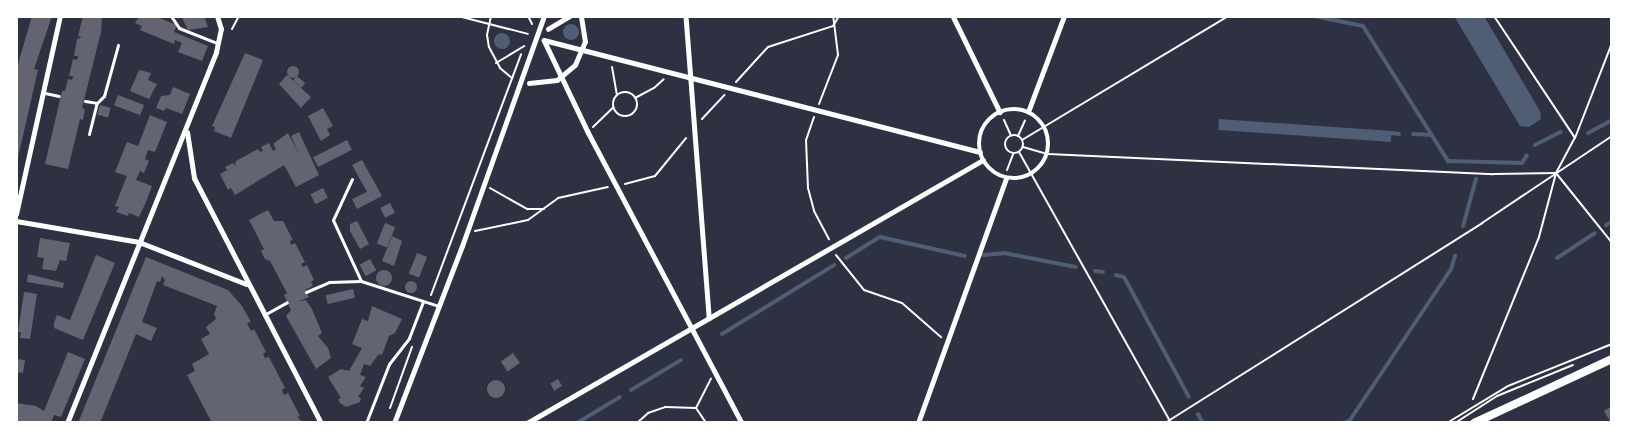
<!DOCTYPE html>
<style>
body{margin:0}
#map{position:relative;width:1628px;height:439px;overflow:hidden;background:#2d3142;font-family:"Exo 2",sans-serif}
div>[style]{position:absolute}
.water>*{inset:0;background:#4f5d75;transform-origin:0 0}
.round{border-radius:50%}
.stream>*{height:4px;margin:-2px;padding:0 2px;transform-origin:2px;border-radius:2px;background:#4f5d75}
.building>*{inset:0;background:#626471;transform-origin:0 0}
.path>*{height:2px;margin:-1px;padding:0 1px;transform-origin:1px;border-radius:1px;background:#fff}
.path>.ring{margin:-1px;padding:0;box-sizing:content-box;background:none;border:2px solid #fff;border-radius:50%}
.service>*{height:3px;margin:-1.5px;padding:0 1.5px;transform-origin:1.5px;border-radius:1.5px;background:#fff}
.pedestrian>*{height:4.5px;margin:-2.25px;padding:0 2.25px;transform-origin:2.25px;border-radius:2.25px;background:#fff}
.pedestrian>.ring{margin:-2.25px;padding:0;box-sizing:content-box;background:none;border:4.5px solid #fff;border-radius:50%}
.minor>*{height:5px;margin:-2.5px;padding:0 2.5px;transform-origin:2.5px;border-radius:2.5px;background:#fff}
.tertiary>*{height:8px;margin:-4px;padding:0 4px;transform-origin:4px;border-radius:4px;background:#fff}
span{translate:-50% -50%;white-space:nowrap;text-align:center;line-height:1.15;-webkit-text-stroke:5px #fff;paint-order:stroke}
.frame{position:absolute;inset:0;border:18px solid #fff;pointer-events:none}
</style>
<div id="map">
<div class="water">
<div style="clip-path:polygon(1454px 16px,1484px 16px,1540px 111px,1541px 119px,1529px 127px,1520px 126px)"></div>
<div class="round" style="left:563px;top:24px;width:16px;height:16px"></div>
<div class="round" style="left:494px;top:33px;width:16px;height:16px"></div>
<div style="left:1219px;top:119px;width:173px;height:11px;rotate:4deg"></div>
</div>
<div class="stream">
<div style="left:1314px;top:16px;width:50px;rotate:11.5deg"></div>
<div style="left:1363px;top:26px;width:160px;rotate:57.8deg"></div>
<div style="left:1448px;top:161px;width:74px;rotate:1.5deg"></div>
<div style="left:1522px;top:163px;width:9px;rotate:-58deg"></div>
<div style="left:1391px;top:133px;width:8px;rotate:7deg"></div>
<div style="left:1588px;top:133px;width:27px;rotate:-28deg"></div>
<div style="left:1413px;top:134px;width:18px;rotate:3deg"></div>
<div style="left:1535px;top:145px;width:29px;rotate:-27deg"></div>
<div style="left:1606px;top:225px;width:7px;rotate:-27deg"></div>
<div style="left:1463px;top:226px;width:49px;rotate:-74.5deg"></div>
<div style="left:983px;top:255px;width:21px;rotate:-5deg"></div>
<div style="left:1004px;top:253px;width:73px;rotate:11deg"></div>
<div style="left:846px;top:258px;width:40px;rotate:-32deg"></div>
<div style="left:880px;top:237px;width:87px;rotate:12.6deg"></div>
<div style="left:1557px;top:258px;width:45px;rotate:-33.3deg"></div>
<div style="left:1095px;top:271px;width:8px;rotate:7deg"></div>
<div style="left:1116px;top:275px;width:8px;rotate:14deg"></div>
<div style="left:1124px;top:277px;width:136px;rotate:61.6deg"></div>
<div style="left:722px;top:334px;width:132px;rotate:-31.6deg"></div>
<div style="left:631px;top:390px;width:58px;rotate:-31deg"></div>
<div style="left:1198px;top:414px;width:10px;rotate:61deg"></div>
<div style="left:577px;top:423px;width:50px;rotate:-31.2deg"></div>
<div style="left:1344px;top:423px;width:7px;rotate:-27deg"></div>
<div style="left:1350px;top:420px;width:182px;rotate:-56.2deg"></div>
<div style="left:1451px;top:269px;width:14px;rotate:-73deg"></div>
</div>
<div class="building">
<div style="clip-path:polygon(32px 16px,52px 16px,34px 69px,38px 70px,17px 162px,16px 71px)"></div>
<div style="clip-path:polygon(83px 16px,102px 16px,101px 32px,82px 108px,85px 109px,83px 120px,80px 119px,68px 169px,45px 164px,62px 91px,65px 91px,68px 79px,72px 80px,73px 76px,69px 76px,73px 59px,77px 60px,78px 56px,74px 56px,77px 39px,82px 37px,78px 36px)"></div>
<div style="clip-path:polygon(134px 16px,154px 16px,177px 25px,174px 32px,208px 46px,202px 61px,178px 52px,182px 43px,175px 40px,174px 44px,140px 30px,142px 26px,135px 23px,138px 18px)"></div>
<div style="clip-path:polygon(181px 16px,204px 16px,208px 27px,188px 30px)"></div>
<div style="clip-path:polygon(245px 53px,263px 60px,231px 138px,214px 131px,215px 127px,212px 126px)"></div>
<div class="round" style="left:287px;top:66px;width:12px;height:12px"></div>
<div style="clip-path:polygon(139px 70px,151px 73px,148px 80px,157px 84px,149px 99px,130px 91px)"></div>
<div style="clip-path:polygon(287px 75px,311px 97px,301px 108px,279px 84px)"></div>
<div style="left:297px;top:76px;width:11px;height:6px;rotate:41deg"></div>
<div style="clip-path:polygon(173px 87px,190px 94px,182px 114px,166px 108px,164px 111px,156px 108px,161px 96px,170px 95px)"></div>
<div style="left:118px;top:95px;width:28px;height:11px;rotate:21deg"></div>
<div style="left:100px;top:105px;width:11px;height:10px;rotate:15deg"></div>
<div style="clip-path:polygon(323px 108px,333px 126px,327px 129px,330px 135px,321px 141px,308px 116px)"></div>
<div style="clip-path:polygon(150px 115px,167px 122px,155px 152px,148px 150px,145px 159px,149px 161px,144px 173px,140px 171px,136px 180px,152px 186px,146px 202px,139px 217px,129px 213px,128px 216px,116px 212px,119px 207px,115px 206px,127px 176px,115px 172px,127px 142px,138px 146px)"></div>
<div style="clip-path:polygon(299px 132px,319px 175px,296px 187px,284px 165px,235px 195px,231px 188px,228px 190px,220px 174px,227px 170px,225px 167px,233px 163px,235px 166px,236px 161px,258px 149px,260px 152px,263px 151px,261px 147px,269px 143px,273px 151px,276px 149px,273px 144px,288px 133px,300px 156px,291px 136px)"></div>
<div style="left:347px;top:140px;width:11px;height:38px;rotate:63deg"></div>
<div style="clip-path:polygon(362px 160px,382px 196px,357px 209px,352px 199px,367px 192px,352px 165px)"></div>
<div style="left:323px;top:188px;width:11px;height:14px;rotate:63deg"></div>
<div style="left:390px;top:203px;width:11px;height:11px;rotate:63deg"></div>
<div style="clip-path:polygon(268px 210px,274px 221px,283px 221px,293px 240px,290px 241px,291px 245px,295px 243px,305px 262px,301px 264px,303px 267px,307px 265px,314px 280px,311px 282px,313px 286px,305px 290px,309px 297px,298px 302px,306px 300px,312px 309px,322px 333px,318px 336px,328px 348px,331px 358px,316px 369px,286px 316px,291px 310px,284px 295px,287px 293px,270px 261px,265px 259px,261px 251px,264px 249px,249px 220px)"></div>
<div style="clip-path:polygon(357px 221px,369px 244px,360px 249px,350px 231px,350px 224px)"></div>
<div style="left:385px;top:223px;width:11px;height:22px;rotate:22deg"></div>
<div style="clip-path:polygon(392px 236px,402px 241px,394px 266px,382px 261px)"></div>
<div style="clip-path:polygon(40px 238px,70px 243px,66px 261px,60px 260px,56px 271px,42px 269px,44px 258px,37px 257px)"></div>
<div style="left:417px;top:253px;width:11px;height:22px;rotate:22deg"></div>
<div style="clip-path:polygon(96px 255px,115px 263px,83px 340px,54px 328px,54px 323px,57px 315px,70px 320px)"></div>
<div style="clip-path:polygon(146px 257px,228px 290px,242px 306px,251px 322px,247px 323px,251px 331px,254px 329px,266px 352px,263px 354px,265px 358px,269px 357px,285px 388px,282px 390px,284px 395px,288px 393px,300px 416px,297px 417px,304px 423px,212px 423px,187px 375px,195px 371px,192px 364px,209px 354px,201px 339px,210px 334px,206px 327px,216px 319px,214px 314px,217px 306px,163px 285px,165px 280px,162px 276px,160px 282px,157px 281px,142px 322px,157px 328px,151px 341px,136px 334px,100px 423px,78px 423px)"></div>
<div style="left:370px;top:259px;width:13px;height:12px;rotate:61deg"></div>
<div class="round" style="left:376px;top:270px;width:16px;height:16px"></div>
<div style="clip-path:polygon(28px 274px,64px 283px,63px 288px,27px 282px)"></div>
<div class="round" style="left:405px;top:281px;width:12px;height:12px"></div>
<div style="left:353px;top:289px;width:9px;height:28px;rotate:77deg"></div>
<div style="clip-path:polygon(24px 292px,37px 294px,30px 339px,20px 338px,21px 332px,18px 332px)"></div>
<div style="clip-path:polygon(372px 306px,402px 319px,395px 333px,389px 336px,382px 355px,379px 354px,370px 366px,364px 364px,360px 375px,366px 377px,360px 386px,364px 388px,358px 397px,361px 398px,360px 402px,346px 407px,340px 403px,338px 399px,341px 398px,328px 377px,341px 369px,349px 371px,362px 348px,352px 344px,362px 319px,368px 321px)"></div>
<div style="clip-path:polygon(68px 352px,85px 359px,61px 417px,54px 415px,51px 423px,16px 423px,16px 403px,36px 406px,44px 411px)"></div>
<div style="left:513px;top:353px;width:12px;height:15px;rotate:55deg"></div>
<div style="clip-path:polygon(16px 359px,25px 360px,23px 373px,16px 372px)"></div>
<div style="left:558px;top:379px;width:8px;height:9px;rotate:60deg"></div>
<div class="round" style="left:487px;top:380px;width:18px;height:18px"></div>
<div style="clip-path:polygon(1612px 406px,1612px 423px,1611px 423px,1604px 411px)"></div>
</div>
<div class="path">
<div style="left:458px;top:16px;width:72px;rotate:14.4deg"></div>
<div style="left:491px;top:16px;width:19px;rotate:102deg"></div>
<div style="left:487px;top:35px;width:12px;rotate:81deg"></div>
<div style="left:489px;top:47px;width:24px;rotate:62deg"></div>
<div style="left:500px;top:68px;width:16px;rotate:40deg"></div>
<div style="left:528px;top:16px;width:9px;rotate:63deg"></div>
<div style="left:1494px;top:16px;width:146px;rotate:56.4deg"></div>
<div style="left:232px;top:29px;width:15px;rotate:-62deg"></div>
<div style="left:496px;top:63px;width:33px;rotate:-31deg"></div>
<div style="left:612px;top:67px;width:27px;rotate:80deg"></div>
<div style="left:736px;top:82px;width:47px;rotate:-47.6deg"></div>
<div style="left:768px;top:47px;width:68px;rotate:-17.9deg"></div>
<div style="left:833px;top:26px;width:12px;rotate:-59deg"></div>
<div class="ring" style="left:613px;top:92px;width:22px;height:22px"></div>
<div style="left:635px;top:98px;width:21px;rotate:-28deg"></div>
<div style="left:654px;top:88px;width:13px;rotate:-42deg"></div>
<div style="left:819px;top:104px;width:53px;rotate:-68.8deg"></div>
<div style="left:838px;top:55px;width:39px;rotate:-97deg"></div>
<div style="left:814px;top:117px;width:24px;rotate:109deg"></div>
<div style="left:806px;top:140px;width:48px;rotate:87.6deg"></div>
<div style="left:808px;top:188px;width:24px;rotate:75deg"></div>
<div style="left:814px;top:211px;width:32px;rotate:62deg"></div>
<div style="left:702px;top:119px;width:33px;rotate:-47deg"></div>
<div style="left:1004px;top:120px;width:17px;rotate:66deg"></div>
<div style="left:593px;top:127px;width:28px;rotate:-44deg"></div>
<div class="ring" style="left:1005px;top:135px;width:16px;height:16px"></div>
<div style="left:1018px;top:136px;width:17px;rotate:-66deg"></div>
<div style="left:1022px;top:140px;width:240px;rotate:-31deg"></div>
<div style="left:1023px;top:147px;width:26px;rotate:16deg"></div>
<div style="left:1048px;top:154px;width:446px;rotate:2.6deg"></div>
<div style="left:1494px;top:174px;width:62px;rotate:-0.9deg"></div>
<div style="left:1019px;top:152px;width:311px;rotate:60.7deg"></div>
<div style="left:1007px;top:170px;width:17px;rotate:-69deg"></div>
<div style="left:1556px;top:173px;width:90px;rotate:51.3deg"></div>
<div style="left:625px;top:184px;width:31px;rotate:-15deg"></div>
<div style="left:655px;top:176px;width:49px;rotate:-50.8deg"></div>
<div style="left:490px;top:188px;width:43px;rotate:29.6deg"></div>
<div style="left:527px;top:209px;width:17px"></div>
<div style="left:475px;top:231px;width:54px;rotate:-11.7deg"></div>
<div style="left:528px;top:220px;width:37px;rotate:-36deg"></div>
<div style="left:558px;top:198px;width:51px;rotate:-12.4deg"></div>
<div style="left:836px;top:255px;width:45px;rotate:51.3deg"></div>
<div style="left:864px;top:290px;width:40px;rotate:18.9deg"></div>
<div style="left:902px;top:303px;width:52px;rotate:41.1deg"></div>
<div style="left:431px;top:295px;width:257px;rotate:-69.5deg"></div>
<div style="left:1473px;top:399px;width:175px;rotate:-67.8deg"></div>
<div style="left:1539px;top:237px;width:66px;rotate:-75.1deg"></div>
<div style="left:1556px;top:173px;width:40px;rotate:-62deg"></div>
<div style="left:1575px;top:138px;width:102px;rotate:-68.7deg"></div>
<div style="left:390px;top:408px;width:65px;rotate:-70.2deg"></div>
<div style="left:696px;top:408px;width:33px;rotate:-63deg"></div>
<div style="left:637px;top:423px;width:15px;rotate:-42deg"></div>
<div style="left:648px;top:413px;width:18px;rotate:-19deg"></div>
<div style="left:665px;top:407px;width:31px;rotate:2deg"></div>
<div style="left:696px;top:408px;width:18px;rotate:56deg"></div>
<div style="left:1165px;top:423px;width:375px;rotate:-32.2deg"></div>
<div style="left:1482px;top:223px;width:156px;rotate:-33.8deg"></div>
<div style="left:1447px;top:423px;width:71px;rotate:-31.2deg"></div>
<div style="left:1508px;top:386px;width:112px;rotate:-22deg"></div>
<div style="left:1455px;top:423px;width:50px;rotate:-32.7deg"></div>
<div style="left:1497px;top:396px;width:82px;rotate:-22.2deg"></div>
</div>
<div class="service">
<div style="left:171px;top:16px;width:14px;rotate:56deg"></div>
<div style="left:179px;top:28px;width:41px;rotate:21.5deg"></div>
<div style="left:45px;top:93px;width:14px;rotate:12deg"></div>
<div style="left:85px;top:101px;width:12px;rotate:9deg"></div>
<div style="left:97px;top:103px;width:10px;rotate:-45deg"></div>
<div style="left:104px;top:96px;width:53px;rotate:-74.6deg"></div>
<div style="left:89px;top:134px;width:32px;rotate:-76deg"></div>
<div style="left:352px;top:179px;width:45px;rotate:114.9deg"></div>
<div style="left:333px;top:220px;width:67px;rotate:65.3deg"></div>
<div style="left:361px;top:281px;width:82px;rotate:17.8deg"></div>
<div style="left:306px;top:292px;width:25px;rotate:-23deg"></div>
<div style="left:329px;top:282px;width:32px;rotate:-2deg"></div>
<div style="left:264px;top:315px;width:26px;rotate:-29deg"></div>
<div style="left:366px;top:423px;width:63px;rotate:-68.7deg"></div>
<div style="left:389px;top:364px;width:33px;rotate:-52deg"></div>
<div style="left:409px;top:338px;width:39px;rotate:-69deg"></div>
</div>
<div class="pedestrian">
<div style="left:686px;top:16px;width:303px;rotate:85.6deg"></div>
<div style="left:953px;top:16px;width:107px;rotate:63.9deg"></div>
<div style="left:548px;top:29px;width:26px;rotate:-31deg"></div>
<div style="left:544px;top:40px;width:450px;rotate:14.4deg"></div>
<div style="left:544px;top:40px;width:102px;rotate:64.4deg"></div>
<div style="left:588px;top:132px;width:329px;rotate:62.1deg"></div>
<div style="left:529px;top:83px;width:28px;rotate:-6deg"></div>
<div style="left:557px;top:80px;width:23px;rotate:-40deg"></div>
<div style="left:575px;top:65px;width:25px;rotate:-67deg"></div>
<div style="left:585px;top:42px;width:26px;rotate:-99deg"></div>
<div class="ring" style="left:979px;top:109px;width:65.5px;height:65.5px"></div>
<div style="left:1028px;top:112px;width:103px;rotate:-69.4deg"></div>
<div style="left:527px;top:423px;width:526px;rotate:-29.97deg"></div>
<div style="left:918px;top:423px;width:260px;rotate:-70.2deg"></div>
</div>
<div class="minor">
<div style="left:187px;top:132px;width:47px;rotate:81.3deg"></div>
<div style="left:194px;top:178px;width:276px;rotate:62.6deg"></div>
<div style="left:16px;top:214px;width:203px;rotate:-77.5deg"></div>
<div style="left:16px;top:221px;width:125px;rotate:9.7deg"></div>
<div style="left:139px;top:242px;width:115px;rotate:21.4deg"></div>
<div style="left:67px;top:423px;width:400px;rotate:-68.1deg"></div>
<div style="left:216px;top:52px;width:24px;rotate:-78deg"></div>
<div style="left:221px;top:29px;width:14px;rotate:-107deg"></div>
<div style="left:394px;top:423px;width:190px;rotate:-69deg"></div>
<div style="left:462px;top:246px;width:244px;rotate:-70.4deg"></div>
</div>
<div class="tertiary">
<div style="left:1474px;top:423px;width:152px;rotate:-24.9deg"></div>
</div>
<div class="frame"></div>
</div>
